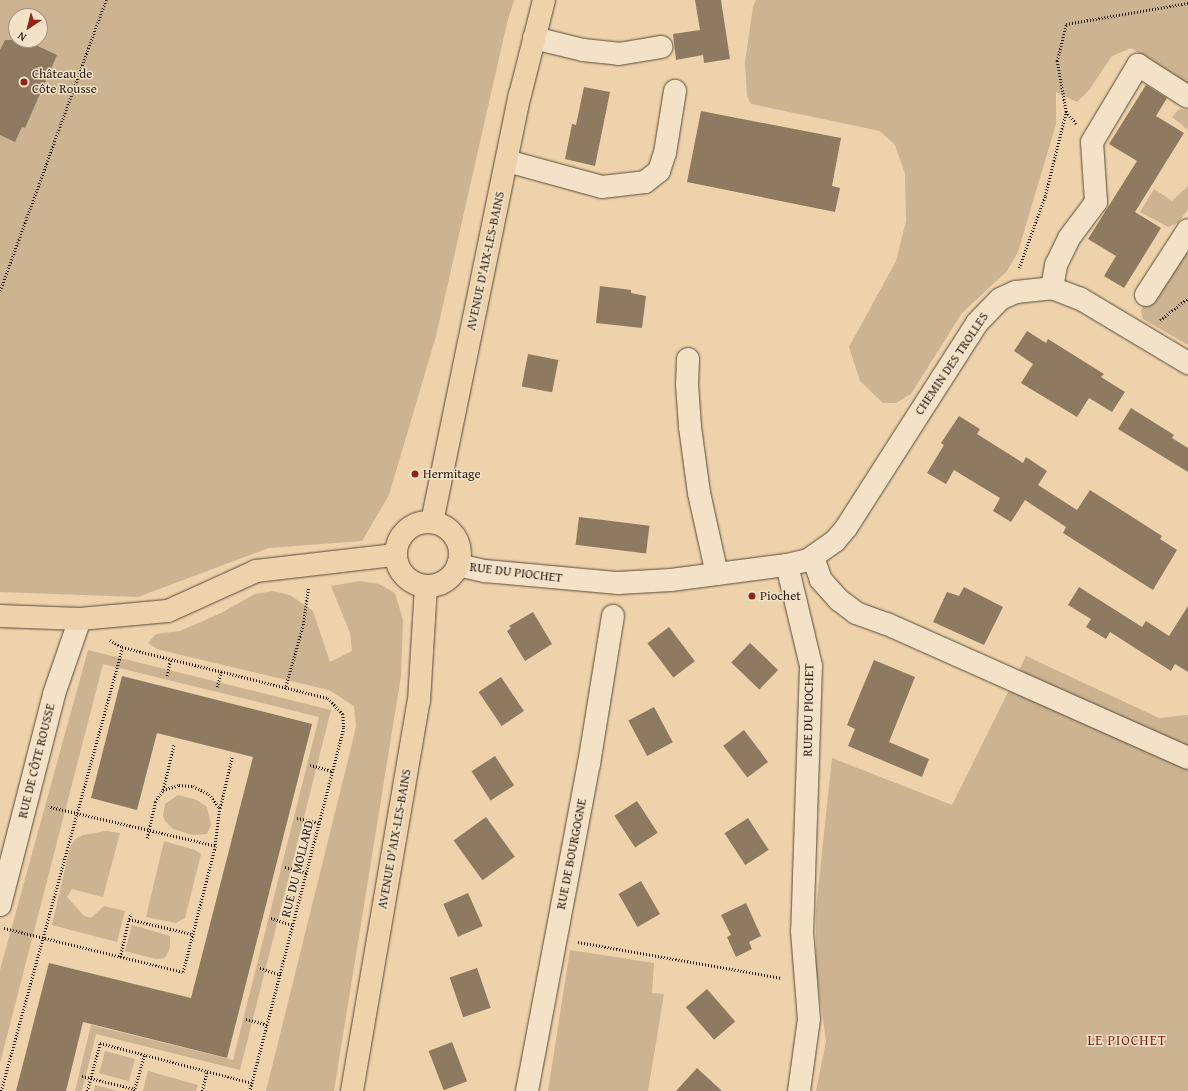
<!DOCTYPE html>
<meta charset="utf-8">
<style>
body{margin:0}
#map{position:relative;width:1188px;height:1091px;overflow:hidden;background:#edd2ab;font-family:"Gentium Book Plus",serif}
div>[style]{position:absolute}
.green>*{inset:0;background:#ccb391;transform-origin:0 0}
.building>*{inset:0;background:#8e7a61;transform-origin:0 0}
.path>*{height:2.5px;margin-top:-1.25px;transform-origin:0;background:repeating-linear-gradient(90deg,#281b10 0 1px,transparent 0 3px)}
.roads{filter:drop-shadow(0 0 1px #594937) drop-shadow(0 0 1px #594937)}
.minor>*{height:22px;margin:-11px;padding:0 11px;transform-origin:11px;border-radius:11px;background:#f3e2c8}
.major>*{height:22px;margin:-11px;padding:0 11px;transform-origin:11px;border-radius:11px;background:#edd2ab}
.major>.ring{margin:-11px;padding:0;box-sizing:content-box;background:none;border:22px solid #edd2ab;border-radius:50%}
.dots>*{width:11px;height:11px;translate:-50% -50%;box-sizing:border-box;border:2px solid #f3e2c8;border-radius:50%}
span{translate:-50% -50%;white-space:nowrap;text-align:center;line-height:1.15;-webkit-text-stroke:3px #f3e2c8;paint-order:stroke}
.poi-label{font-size:13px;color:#281b10}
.left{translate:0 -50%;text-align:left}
.street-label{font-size:13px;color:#281b10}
.neighbourhood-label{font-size:14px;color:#7a1f14;letter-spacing:1px}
.north{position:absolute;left:8px;top:8px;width:40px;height:40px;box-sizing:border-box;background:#f3e2c8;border:1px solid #a2927e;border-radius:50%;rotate:215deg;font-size:11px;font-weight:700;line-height:16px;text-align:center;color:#281b10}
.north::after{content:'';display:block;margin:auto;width:14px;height:18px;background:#8f2418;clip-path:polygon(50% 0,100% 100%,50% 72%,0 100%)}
</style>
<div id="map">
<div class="green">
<div style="clip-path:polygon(evenodd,0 0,514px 0,507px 23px,436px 336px,389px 495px,362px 541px,269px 548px,138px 597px,0 592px,0 0,16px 16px,40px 16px,40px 40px,16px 40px,16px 16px)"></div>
<div style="clip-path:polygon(756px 0,1188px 0,1188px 85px,1131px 48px,1112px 56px,1089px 90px,1077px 102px,1056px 92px,1056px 124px,1018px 252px,1007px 271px,962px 313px,911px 394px,896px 403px,883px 403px,860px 381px,849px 347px,896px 261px,906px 221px,905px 174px,895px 145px,880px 131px,751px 104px,747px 96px,745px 62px,753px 7px)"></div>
<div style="clip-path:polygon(1179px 109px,1188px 110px,1188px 130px,1172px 117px)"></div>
<div style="clip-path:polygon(1188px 186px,1188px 209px,1178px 223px,1168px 227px,1140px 212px,1154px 189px,1172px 201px)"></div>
<div style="clip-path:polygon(1188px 241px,1188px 345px,1143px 319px,1141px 310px)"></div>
<div style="clip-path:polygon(360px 581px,379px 584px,395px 593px,403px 620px,401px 676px,334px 1091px,266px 1091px,351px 748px,356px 726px,354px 706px,329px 690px,181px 655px,157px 649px,148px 643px,156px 634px,180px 631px,221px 613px,255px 594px,273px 591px,290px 595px,313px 611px,330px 662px,352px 651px,350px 633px,331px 586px)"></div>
<div style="clip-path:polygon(88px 650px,331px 710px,240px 1070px,96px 1034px,82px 1091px,75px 1091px,91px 1025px,233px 1060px,319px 717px,103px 664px,0 1063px,0 970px)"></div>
<div style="clip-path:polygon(1026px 656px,1159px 718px,1188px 715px,1188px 1091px,816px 1091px,826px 1041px,816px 969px,816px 909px,832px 758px,952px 805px)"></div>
<div style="clip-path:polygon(178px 795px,197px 800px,207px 807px,211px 825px,207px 834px,193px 835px,173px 829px,166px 822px,163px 816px,165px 804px)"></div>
<div style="clip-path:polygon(106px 831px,120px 833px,103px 897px,72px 889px,67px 897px,84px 916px,91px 918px,104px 906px,125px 911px,117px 942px,52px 925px,70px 847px,75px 839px,83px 835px)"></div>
<div style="clip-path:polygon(164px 841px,195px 850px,201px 854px,185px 918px,176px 923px,146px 917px)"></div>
<div style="clip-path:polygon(132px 925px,170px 936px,170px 948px,165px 958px,156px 959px,125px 951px)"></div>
<div style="clip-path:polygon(570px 950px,654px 963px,652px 993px,664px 994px,648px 1091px,548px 1091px)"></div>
<div style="left:105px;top:1051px;width:31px;height:23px;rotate:15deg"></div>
<div style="clip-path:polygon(148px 1071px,198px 1085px,196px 1091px,143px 1091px)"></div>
<div style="clip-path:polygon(95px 1085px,118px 1091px,94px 1091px)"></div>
</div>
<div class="building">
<div style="clip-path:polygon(695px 0,721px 0,730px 59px,704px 63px,703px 55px,676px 60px,673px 34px,700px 30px)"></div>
<div style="clip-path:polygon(5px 40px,25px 40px,57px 55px,25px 128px,22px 127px,15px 142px,0 135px,0 50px)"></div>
<div style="clip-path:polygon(1146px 85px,1167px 98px,1156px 116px,1184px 133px,1135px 212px,1161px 228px,1124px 288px,1104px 276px,1116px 256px,1088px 239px,1137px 161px,1109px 144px)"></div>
<div style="clip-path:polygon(584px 87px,610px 92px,595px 166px,565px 159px,572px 124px,576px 125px)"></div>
<div style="clip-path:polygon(701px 111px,841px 138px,832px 186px,840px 188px,835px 212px,687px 182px)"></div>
<div style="clip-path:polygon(600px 286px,631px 290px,631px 293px,646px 296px,642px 328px,596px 323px)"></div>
<div style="clip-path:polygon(1027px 331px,1046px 343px,1048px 339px,1104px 374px,1101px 377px,1125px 392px,1112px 412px,1089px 398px,1077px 417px,1021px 383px,1033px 364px,1014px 351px)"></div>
<div style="left:528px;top:354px;width:31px;height:33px;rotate:11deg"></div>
<div style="clip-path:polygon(1131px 408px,1174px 435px,1172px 438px,1188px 448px,1188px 472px,1118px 429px)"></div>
<div style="clip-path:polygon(959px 416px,980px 429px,977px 434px,1023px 463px,1026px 457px,1047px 471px,1038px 485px,1077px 510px,1090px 490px,1162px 536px,1160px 539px,1177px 550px,1153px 590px,1063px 533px,1066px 527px,1025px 500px,1011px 522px,993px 511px,1000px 498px,954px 470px,946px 484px,927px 473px,944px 445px,941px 443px)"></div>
<div style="left:579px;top:517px;width:71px;height:28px;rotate:7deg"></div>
<div style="clip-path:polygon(964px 587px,1003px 607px,984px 645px,933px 622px,947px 592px,959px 596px)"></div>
<div style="clip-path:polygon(1079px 587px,1142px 627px,1146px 621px,1169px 636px,1188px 606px,1188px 672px,1175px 664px,1171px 671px,1110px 632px,1106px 639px,1086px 627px,1091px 619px,1068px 605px)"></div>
<div style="clip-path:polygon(533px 612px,552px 644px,525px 661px,507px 631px,511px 628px,509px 626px)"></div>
<div style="left:669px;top:627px;width:43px;height:27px;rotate:53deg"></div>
<div style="left:750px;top:643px;width:39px;height:27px;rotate:44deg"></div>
<div style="clip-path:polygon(874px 660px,915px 677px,889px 742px,929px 759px,922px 777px,848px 746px,855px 729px,847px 725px)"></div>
<div style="clip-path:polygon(122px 676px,312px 724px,227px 1058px,83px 1022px,66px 1091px,16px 1091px,49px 963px,191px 998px,253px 757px,157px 733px,137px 810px,91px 798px)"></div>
<div style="left:501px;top:677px;width:41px;height:27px;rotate:56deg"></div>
<div style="left:654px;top:707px;width:40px;height:29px;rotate:62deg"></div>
<div style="left:744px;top:730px;width:40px;height:26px;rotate:53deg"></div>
<div style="left:495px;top:756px;width:35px;height:28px;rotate:57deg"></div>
<div style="left:637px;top:801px;width:38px;height:27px;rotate:57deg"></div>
<div style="left:486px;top:817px;width:49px;height:40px;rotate:54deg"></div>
<div style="left:748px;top:818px;width:38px;height:28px;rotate:57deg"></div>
<div style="left:641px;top:881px;width:38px;height:26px;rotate:60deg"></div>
<div style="left:468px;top:893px;width:36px;height:27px;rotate:66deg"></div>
<div style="clip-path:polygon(746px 903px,761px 936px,749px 942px,752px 949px,736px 957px,727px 937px,731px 935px,721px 915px)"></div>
<div style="left:477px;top:968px;width:42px;height:29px;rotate:71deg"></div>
<div style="left:707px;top:989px;width:43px;height:28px;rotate:49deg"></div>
<div style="left:452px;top:1042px;width:42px;height:25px;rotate:69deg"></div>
<div style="clip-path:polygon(697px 1068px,722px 1091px,676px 1091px)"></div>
</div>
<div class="path">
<div style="left:1076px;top:124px;width:16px;rotate:-130deg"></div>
<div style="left:1066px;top:112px;width:52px;rotate:-100deg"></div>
<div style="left:1057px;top:61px;width:38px;rotate:-76deg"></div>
<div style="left:1066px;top:24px;width:124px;rotate:-9.8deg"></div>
<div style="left:1019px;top:268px;width:77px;rotate:-70.1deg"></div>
<div style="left:1045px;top:196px;width:87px;rotate:-76deg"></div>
<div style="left:0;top:291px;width:310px;rotate:-70deg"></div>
<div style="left:1160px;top:320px;width:36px;rotate:-38deg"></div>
<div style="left:110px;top:640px;width:14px;rotate:30deg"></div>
<div style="left:122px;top:647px;width:212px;rotate:13.9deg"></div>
<div style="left:328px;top:698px;width:22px;rotate:47deg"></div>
<div style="left:343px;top:714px;width:14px;rotate:86deg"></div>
<div style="left:344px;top:728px;width:375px;rotate:104.5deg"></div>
<div style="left:167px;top:676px;width:16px;rotate:-79deg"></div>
<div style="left:217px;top:687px;width:16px;rotate:-75deg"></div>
<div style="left:285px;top:689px;width:66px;rotate:-74.3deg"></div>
<div style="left:303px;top:625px;width:37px;rotate:-82deg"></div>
<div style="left:310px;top:765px;width:24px;rotate:15deg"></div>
<div style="left:163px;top:790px;width:47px;rotate:-76.6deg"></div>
<div style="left:220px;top:808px;width:52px;rotate:-76.8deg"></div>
<div style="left:297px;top:818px;width:24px;rotate:12deg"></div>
<div style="left:147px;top:838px;width:37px;rotate:-77deg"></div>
<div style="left:155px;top:802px;width:14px;rotate:-56deg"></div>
<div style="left:163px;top:790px;width:17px;rotate:-17deg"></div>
<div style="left:179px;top:785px;width:14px;rotate:4deg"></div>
<div style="left:193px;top:786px;width:18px;rotate:27deg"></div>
<div style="left:209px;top:794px;width:18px;rotate:52deg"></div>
<div style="left:220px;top:808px;width:38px;rotate:97deg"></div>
<div style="left:285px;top:867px;width:23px;rotate:15deg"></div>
<div style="left:271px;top:918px;width:23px;rotate:18deg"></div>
<div style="left:129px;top:919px;width:6px;rotate:-72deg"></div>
<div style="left:4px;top:928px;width:184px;rotate:13.8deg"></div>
<div style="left:183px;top:972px;width:130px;rotate:-75.7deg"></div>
<div style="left:215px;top:846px;width:171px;rotate:-166.8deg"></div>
<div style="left:578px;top:942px;width:207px;rotate:10deg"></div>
<div style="left:120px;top:957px;width:39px;rotate:-77deg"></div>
<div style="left:129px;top:919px;width:65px;rotate:13.4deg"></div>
<div style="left:260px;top:968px;width:22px;rotate:18deg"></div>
<div style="left:246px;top:1019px;width:23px;rotate:15deg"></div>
<div style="left:82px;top:1076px;width:55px;rotate:13.8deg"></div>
<div style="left:1px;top:1091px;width:459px;rotate:-74.7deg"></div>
<div style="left:87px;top:1091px;width:50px;rotate:-74.8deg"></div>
<div style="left:100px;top:1043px;width:157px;rotate:14.7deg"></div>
<div style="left:134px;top:1091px;width:37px;rotate:-74deg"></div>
<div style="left:202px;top:1091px;width:21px;rotate:-76deg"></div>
</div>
<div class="roads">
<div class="minor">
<div style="left:534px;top:38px;width:50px;rotate:13.8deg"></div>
<div style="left:583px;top:50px;width:36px;rotate:6deg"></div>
<div style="left:619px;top:54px;width:43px;rotate:-9.5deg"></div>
<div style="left:507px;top:161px;width:98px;rotate:15.3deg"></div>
<div style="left:602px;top:187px;width:43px;rotate:-6.6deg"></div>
<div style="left:645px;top:182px;width:18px;rotate:-38deg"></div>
<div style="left:659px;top:171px;width:19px;rotate:-72deg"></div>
<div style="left:665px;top:153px;width:63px;rotate:-80.8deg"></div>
<div style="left:1052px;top:288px;width:23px;rotate:-80deg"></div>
<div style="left:1056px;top:265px;width:30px;rotate:-64deg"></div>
<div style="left:1069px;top:238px;width:45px;rotate:-53.1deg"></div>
<div style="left:1096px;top:202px;width:60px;rotate:-93.8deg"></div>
<div style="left:1092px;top:142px;width:90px;rotate:-59.1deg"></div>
<div style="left:1138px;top:65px;width:59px;rotate:32.6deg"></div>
<div style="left:1146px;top:295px;width:77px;rotate:-57.1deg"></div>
<div style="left:688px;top:359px;width:25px;rotate:92deg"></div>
<div style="left:687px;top:384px;width:43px;rotate:86deg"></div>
<div style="left:690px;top:427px;width:67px;rotate:82.2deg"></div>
<div style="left:699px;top:493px;width:83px;rotate:77.5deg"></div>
<div style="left:813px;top:557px;width:24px;rotate:71deg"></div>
<div style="left:821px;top:580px;width:27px;rotate:48deg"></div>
<div style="left:839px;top:600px;width:21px;rotate:37deg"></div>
<div style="left:856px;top:613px;width:33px;rotate:20deg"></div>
<div style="left:887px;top:624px;width:329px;rotate:24deg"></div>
<div style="left:458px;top:565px;width:28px;rotate:13deg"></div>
<div style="left:485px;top:571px;width:134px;rotate:5.2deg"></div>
<div style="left:618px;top:583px;width:53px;rotate:-3.2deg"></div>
<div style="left:671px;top:580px;width:117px;rotate:-7.4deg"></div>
<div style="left:787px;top:565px;width:22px;rotate:-13deg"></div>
<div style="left:808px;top:560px;width:33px;rotate:-35deg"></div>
<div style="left:835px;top:541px;width:17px;rotate:-50deg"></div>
<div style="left:846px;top:528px;width:243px;rotate:-57.4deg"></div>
<div style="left:977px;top:323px;width:33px;rotate:-46deg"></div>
<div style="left:1000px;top:299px;width:17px;rotate:-24deg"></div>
<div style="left:1016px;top:292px;width:36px;rotate:-6deg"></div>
<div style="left:1052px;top:288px;width:31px;rotate:21deg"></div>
<div style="left:1081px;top:299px;width:125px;rotate:30.9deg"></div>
<div style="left:787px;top:565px;width:104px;rotate:76.6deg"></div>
<div style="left:811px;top:666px;width:265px;rotate:91.9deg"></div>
<div style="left:802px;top:931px;width:88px;rotate:85.5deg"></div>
<div style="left:809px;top:1019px;width:73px;rotate:97.9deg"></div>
<div style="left:0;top:905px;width:218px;rotate:-75.6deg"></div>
<div style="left:54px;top:694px;width:79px;rotate:-70.9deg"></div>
<div style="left:527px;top:1091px;width:333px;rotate:-79.3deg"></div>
<div style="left:589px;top:764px;width:150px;rotate:-80.8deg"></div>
</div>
<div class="major">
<div class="ring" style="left:396px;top:522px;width:42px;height:42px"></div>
<div style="left:432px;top:522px;width:436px;rotate:-78.4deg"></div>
<div style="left:520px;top:95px;width:98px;rotate:-75.8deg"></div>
<div style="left:0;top:616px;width:80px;rotate:2.1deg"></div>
<div style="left:80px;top:619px;width:88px;rotate:-5.2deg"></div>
<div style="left:168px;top:611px;width:97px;rotate:-24.4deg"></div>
<div style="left:256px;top:571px;width:140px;rotate:-6.6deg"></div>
<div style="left:352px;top:1091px;width:396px;rotate:-80.3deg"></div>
<div style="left:419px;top:701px;width:114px;rotate:-86.5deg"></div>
</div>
</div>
<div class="dots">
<div style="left:24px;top:82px;background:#8f2418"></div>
<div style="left:415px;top:474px;background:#8f2418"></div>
<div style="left:752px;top:596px;background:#8f2418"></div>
</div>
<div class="poi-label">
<span class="left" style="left:32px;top:82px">Château de<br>Côte Rousse</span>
<span class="left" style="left:423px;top:474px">Hermitage</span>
<span class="left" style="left:760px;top:596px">Piochet</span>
</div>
<div class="street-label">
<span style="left:486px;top:261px;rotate:-78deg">AVENUE D'AIX-LES-BAINS</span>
<span style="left:952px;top:364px;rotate:-56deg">CHEMIN DES TROLLES</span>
<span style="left:516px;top:573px;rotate:7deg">RUE DU PIOCHET</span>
<span style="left:809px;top:710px;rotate:-89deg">RUE DU PIOCHET</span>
<span style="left:37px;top:761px;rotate:-76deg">RUE DE CÔTE ROUSSE</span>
<span style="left:395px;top:839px;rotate:-80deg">AVENUE D'AIX-LES-BAINS</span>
<span style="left:572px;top:854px;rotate:-79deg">RUE DE BOURGOGNE</span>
<span style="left:298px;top:869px;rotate:-76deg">RUE DU MOLLARD</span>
</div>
<div class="neighbourhood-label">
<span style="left:1127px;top:1040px">LE PIOCHET</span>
</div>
<div class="north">N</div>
</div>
